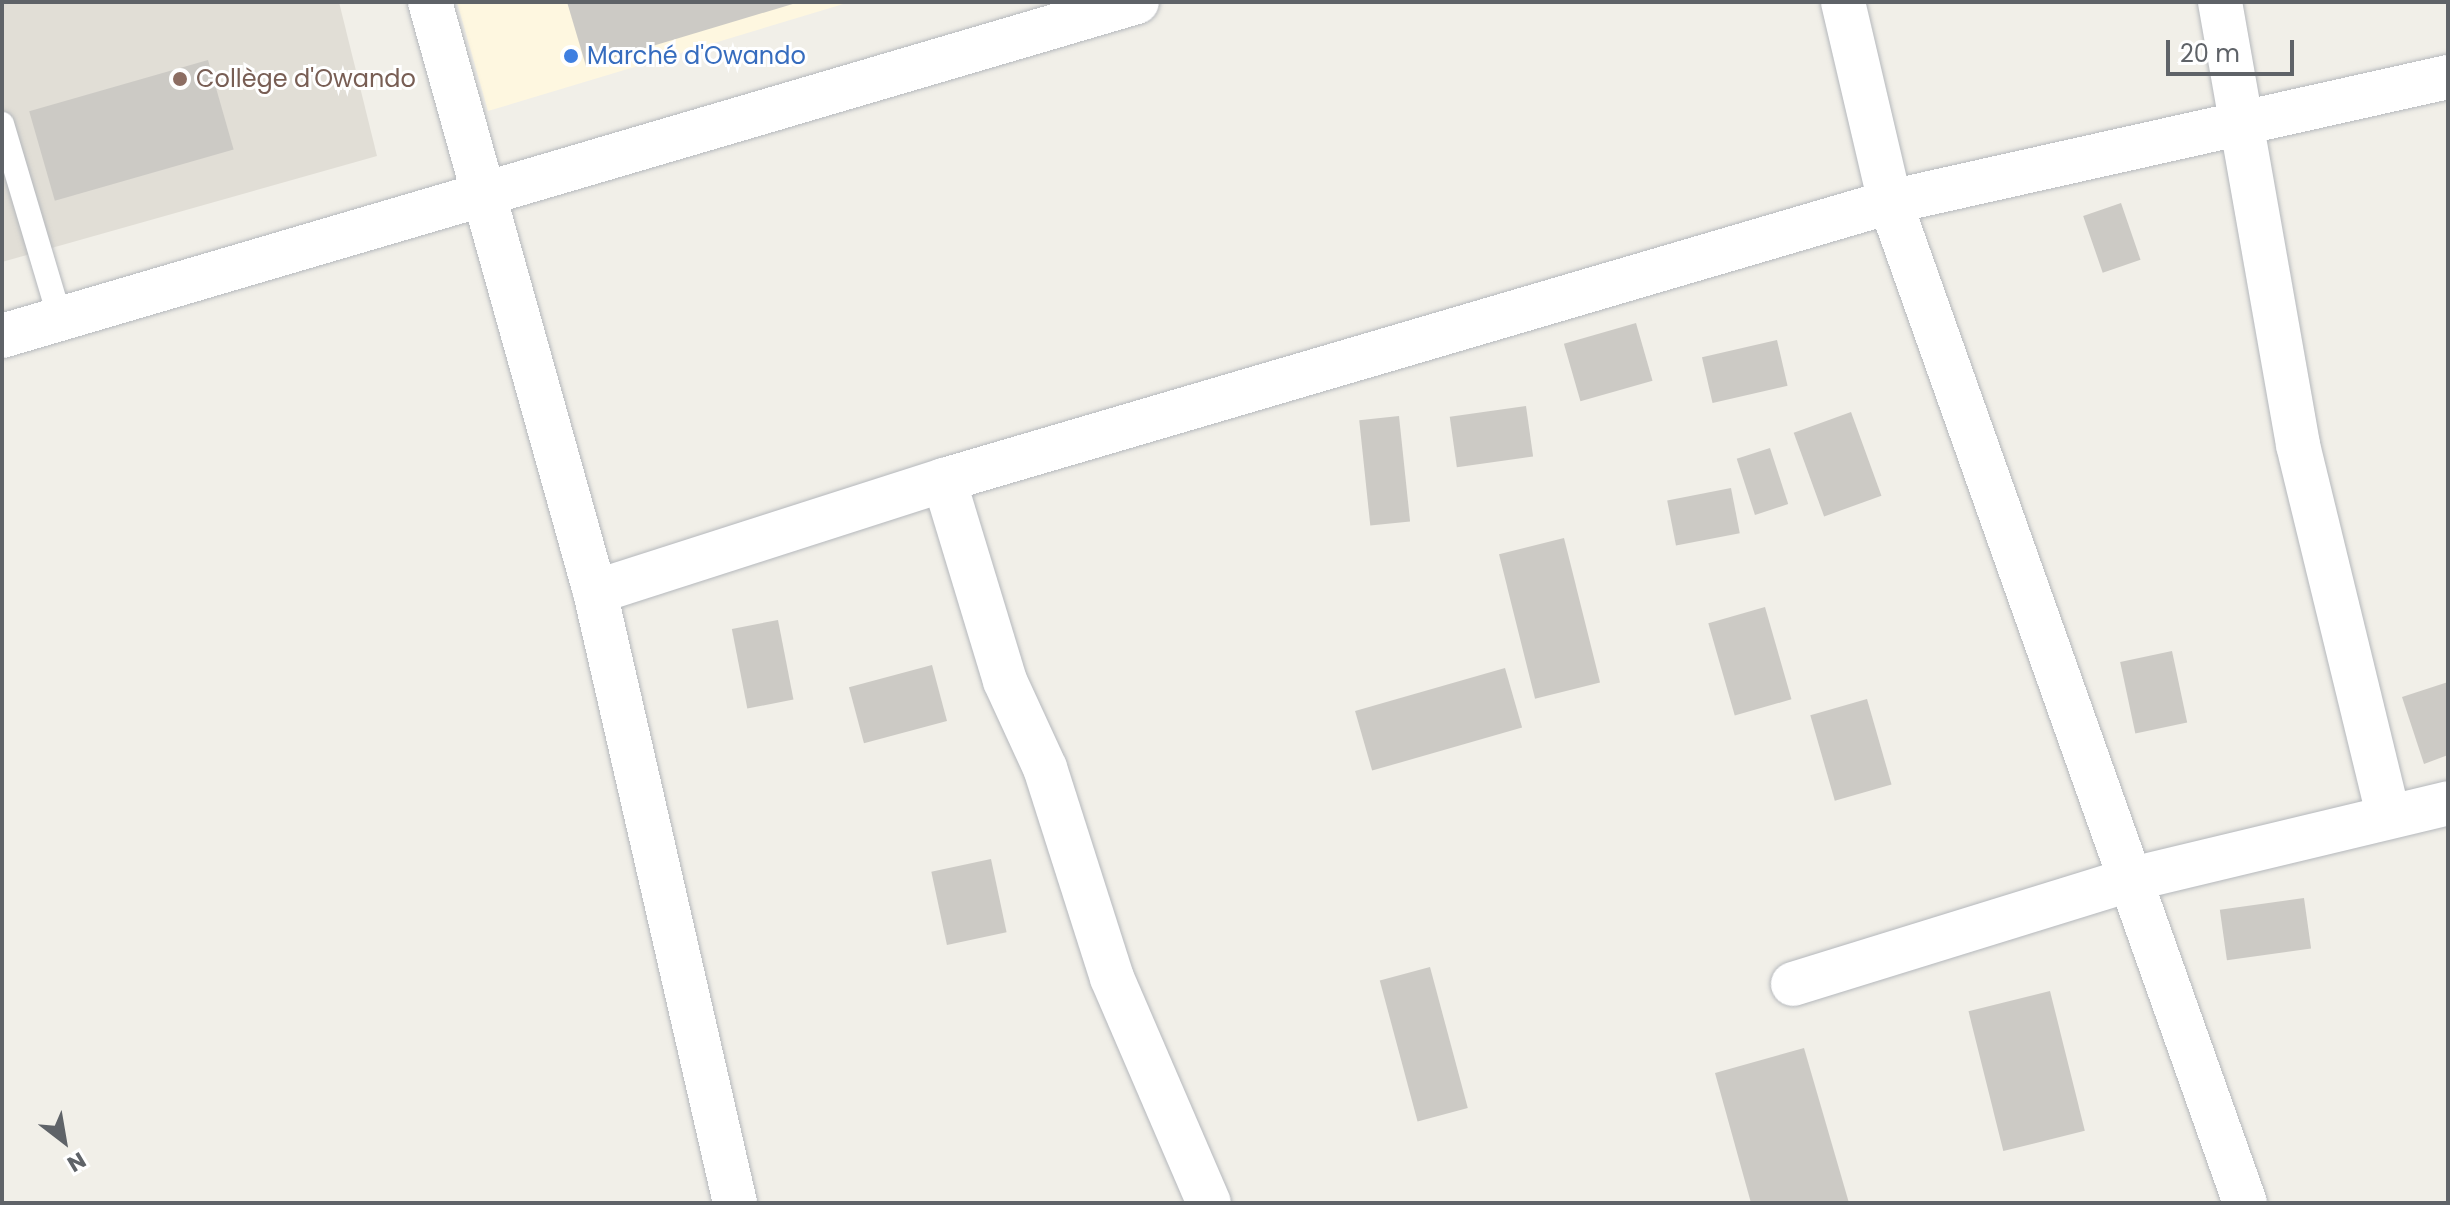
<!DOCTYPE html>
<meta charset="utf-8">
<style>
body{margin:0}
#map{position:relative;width:2450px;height:1205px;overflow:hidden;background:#f1efe8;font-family:Poppins,sans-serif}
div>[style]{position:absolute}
.commercial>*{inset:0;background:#fef7e0}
.education>*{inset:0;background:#e1ded6}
.building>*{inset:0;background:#cccac5;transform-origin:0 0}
.roads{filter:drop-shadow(0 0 2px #b5b8bc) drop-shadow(0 0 2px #b5b8bc)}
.service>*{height:24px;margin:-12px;padding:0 12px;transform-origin:12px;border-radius:12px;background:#fff}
.minor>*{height:44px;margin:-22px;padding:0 22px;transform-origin:22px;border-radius:22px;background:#fff}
.secondary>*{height:44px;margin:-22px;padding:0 22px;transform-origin:22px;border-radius:22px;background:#fff}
.dots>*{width:22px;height:22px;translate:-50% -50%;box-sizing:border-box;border:4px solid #fff;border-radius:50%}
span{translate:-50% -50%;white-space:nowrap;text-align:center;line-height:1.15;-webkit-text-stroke:6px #fff;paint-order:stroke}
.shop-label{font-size:24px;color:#366cbe}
.left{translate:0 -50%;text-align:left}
.education-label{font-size:24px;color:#785e54}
.frame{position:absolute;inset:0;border:4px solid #5f6368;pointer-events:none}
.north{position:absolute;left:24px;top:1101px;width:80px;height:80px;-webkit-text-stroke:6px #fff;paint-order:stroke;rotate:149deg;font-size:22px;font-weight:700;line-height:32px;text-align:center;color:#5f6368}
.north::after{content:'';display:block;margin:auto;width:28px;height:36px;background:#5f6368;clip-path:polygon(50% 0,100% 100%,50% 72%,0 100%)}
.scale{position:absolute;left:2166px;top:40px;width:128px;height:36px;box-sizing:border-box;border:4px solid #5f6368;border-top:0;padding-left:10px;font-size:24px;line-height:28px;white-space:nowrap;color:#5f6368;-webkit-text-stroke:6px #fff;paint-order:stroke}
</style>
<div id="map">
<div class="commercial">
<div style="clip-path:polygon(457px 2px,850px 2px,488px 111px)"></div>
</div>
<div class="education">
<div style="clip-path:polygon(2px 2px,339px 2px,377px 156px,2px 262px)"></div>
</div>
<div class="building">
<div style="clip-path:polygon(567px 2px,796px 2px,796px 3px,586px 66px)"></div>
<div style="left:208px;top:60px;width:93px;height:186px;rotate:74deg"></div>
<div style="left:2121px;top:203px;width:60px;height:40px;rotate:71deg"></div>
<div style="left:1636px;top:323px;width:60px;height:75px;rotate:74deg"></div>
<div style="left:1777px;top:340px;width:47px;height:77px;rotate:77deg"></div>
<div style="left:1526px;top:406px;width:51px;height:77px;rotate:82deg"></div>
<div style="left:1851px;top:412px;width:89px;height:61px;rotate:70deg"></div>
<div style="left:1399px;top:416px;width:106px;height:40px;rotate:84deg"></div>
<div style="left:1770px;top:448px;width:59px;height:35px;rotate:72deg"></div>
<div style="left:1731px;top:488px;width:46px;height:65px;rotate:79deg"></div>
<div style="left:1564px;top:538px;width:149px;height:67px;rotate:76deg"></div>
<div style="left:1765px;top:607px;width:96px;height:59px;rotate:74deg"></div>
<div style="left:778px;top:620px;width:81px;height:47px;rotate:79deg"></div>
<div style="left:2172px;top:651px;width:73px;height:53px;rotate:78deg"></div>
<div style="left:932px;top:665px;width:58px;height:86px;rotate:75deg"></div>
<div style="left:1505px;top:668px;width:62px;height:156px;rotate:74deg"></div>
<div style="clip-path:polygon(2448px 682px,2448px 755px,2424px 764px,2402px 697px)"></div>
<div style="left:1867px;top:699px;width:89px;height:59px;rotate:74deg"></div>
<div style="left:991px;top:859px;width:75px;height:61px;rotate:78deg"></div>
<div style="left:2304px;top:898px;width:51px;height:85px;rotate:82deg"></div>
<div style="left:1430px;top:967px;width:146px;height:52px;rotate:75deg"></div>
<div style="left:2050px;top:991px;width:144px;height:84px;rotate:76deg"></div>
<div style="clip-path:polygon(1804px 1048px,1849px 1203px,1751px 1203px,1715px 1073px)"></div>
</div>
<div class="roads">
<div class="service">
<div style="left:2px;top:124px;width:203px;rotate:73.4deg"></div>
</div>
<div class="minor">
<div style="left:430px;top:2px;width:613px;rotate:74.38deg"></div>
<div style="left:595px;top:592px;width:627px;rotate:77.09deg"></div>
<div style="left:1843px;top:2px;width:205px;rotate:76.8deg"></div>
<div style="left:1890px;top:202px;width:1062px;rotate:70.47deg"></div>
<div style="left:2220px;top:2px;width:450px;rotate:80deg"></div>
<div style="left:2298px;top:445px;width:381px;rotate:76.3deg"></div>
<div style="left:944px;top:480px;width:210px;rotate:73.1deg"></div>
<div style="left:1005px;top:681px;width:96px;rotate:65.3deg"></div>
<div style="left:1045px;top:768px;width:220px;rotate:72.3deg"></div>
<div style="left:1112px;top:978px;width:245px;rotate:66.7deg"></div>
<div style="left:595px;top:592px;width:367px;rotate:-17.8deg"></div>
<div style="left:944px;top:480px;width:986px;rotate:-16.38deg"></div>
<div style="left:1890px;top:202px;width:572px;rotate:-12.63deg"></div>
<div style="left:1793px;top:984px;width:351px;rotate:-17.2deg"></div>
<div style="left:2128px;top:880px;width:329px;rotate:-13.5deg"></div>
</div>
<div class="secondary">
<div style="left:2px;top:336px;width:1183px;rotate:-16.4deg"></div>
</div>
</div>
<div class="dots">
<div style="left:571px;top:56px;background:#3f7fe0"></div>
<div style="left:180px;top:79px;background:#8d6e63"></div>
</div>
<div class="shop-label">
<span class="left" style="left:587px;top:56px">Marché d'Owando</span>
</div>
<div class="education-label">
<span class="left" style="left:196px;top:79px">Collège d'Owando</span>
</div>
<div class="frame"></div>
<div class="north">N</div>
<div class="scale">20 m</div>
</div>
